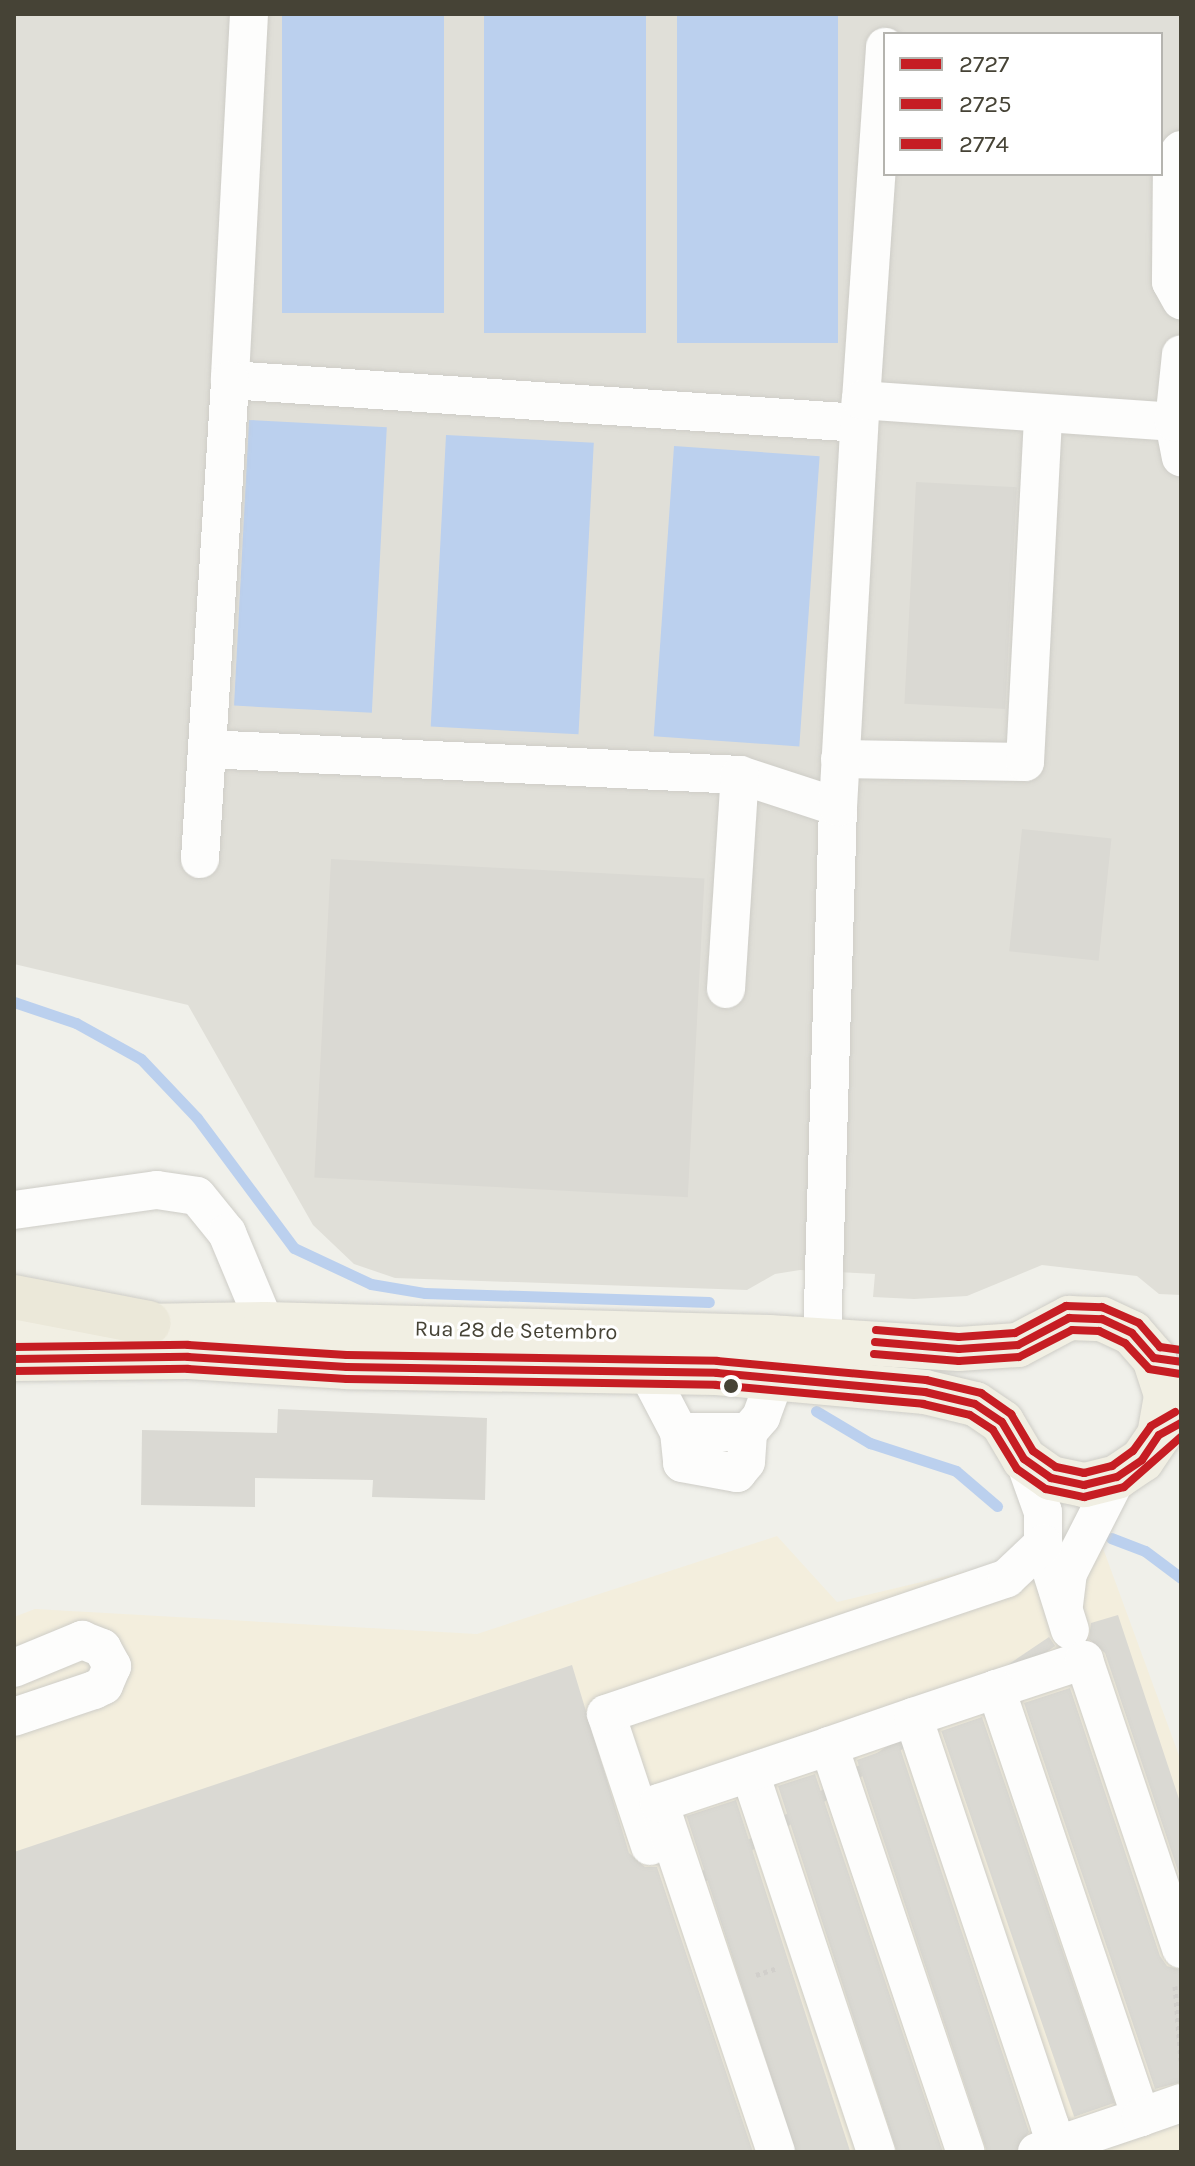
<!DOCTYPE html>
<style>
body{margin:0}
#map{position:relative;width:1195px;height:2166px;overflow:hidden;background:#f0f0ea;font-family:Karla,sans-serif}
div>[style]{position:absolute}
.commercial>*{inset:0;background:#f3eedd}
.industrial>*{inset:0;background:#e0dfd8}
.water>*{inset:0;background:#bbd0ee;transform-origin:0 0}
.stream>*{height:11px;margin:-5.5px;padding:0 5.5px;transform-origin:5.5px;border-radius:5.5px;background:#bbd0ee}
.building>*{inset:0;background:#dad9d3;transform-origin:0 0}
.path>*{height:5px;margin-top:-2.5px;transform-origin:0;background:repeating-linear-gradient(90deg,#d1cfcb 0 4px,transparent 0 8px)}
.roads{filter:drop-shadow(0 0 2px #cecdc7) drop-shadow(0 0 2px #cecdc7)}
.minor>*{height:38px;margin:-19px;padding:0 19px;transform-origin:19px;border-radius:19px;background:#fdfdfc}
.major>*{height:44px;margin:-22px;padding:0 22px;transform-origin:22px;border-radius:22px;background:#f1efe3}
.highway>*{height:44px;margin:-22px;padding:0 22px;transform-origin:22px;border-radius:22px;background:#ebe8d9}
.bus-1>*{height:8px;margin:-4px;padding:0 4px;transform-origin:4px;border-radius:4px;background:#c61d23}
.bus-2>*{height:8px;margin:-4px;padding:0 4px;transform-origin:4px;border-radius:4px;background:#c61d23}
.bus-3>*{height:8px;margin:-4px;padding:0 4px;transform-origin:4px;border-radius:4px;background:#c61d23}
.dots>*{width:22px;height:22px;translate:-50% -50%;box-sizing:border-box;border:4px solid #fff;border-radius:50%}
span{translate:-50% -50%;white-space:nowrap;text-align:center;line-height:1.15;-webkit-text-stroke:6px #fff;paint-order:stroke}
.street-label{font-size:22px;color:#464336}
.frame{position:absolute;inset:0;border:16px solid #464336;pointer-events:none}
.legend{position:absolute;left:883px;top:32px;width:280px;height:144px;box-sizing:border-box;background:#fff;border:2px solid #b5b4af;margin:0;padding:10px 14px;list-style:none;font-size:24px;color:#464336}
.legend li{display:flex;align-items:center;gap:16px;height:40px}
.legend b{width:40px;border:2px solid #b5b4af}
</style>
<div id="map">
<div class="commercial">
<div style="clip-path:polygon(777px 1536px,837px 1602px,1100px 1540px,1181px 1761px,1181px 2152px,14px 2152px,14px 1617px,35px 1609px,477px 1634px)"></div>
</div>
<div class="industrial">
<div style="clip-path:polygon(evenodd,14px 14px,1181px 14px,1181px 1295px,1159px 1294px,1137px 1276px,1042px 1265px,967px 1296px,914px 1299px,873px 1297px,875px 1274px,800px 1270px,775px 1274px,747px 1290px,395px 1278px,354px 1264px,313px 1225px,188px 1005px,14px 964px,14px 14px,885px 34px,1161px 34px,1161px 174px,885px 174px,885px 34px)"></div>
</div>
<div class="water">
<div style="left:282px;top:14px;width:162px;height:299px"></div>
<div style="left:484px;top:14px;width:162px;height:319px"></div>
<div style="left:677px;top:14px;width:161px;height:329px"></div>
<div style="left:249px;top:420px;width:138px;height:286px;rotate:3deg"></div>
<div style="left:446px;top:435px;width:148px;height:292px;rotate:3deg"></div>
<div style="left:674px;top:446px;width:146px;height:291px;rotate:4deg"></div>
</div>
<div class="stream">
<div style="left:14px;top:1002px;width:65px;rotate:18.7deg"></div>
<div style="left:76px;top:1023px;width:74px;rotate:29deg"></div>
<div style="left:141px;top:1059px;width:81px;rotate:46.5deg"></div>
<div style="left:197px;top:1118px;width:162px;rotate:53.3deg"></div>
<div style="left:294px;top:1248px;width:85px;rotate:25.1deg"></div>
<div style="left:371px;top:1284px;width:55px;rotate:9.5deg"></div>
<div style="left:425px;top:1293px;width:284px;rotate:1.8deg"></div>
<div style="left:816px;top:1411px;width:63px;rotate:30.7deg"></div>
<div style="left:870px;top:1443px;width:90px;rotate:18deg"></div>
<div style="left:956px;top:1471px;width:54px;rotate:40.5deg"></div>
<div style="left:1111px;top:1538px;width:36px;rotate:21deg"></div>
<div style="left:1145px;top:1551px;width:45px;rotate:36.9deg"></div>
</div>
<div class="building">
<div style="left:916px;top:482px;width:101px;height:222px;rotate:3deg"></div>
<div style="left:1022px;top:829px;width:90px;height:123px;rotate:6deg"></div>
<div style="left:331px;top:859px;width:374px;height:319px;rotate:3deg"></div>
<div style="clip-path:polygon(278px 1409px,487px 1418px,485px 1500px,372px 1497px,373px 1480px,255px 1478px,255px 1507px,141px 1505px,142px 1430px,277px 1433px)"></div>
<div style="clip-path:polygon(1118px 1615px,1181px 1805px,1181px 1880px,1105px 1653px,1089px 1639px,1091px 1623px)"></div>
<div style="left:1049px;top:1637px;width:11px;height:422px;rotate:56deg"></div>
<div style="clip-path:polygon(572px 1665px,629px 1853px,645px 1867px,657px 1867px,753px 2152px,14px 2152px,14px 1852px)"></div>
<div style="clip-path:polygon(1070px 1688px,1160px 1956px,1167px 1966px,1181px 1970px,1181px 2082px,1155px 2089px,1024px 1703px)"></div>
<div style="left:982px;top:1717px;width:408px;height:43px;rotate:71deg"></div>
<div style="clip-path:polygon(899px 1745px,1029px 2132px,1016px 2152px,987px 2152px,857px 1760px)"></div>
<div style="clip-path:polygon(815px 1774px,943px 2152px,897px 2152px,778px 1786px)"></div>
<div style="left:736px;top:1800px;width:371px;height:52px;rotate:72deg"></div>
</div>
<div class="path">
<div style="left:756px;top:1975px;width:22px;rotate:-18deg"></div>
<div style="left:1175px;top:1986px;width:75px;rotate:85.4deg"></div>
</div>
<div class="roads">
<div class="minor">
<div style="left:249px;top:14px;width:366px;rotate:93deg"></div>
<div style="left:230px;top:380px;width:630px;rotate:3.91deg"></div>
<div style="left:1181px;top:150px;width:15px;rotate:127deg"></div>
<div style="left:1172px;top:162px;width:120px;rotate:90.5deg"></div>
<div style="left:1171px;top:282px;width:21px;rotate:61deg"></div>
<div style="left:861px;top:400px;width:354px;rotate:-86.1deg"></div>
<div style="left:1174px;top:422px;width:36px;rotate:79deg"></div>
<div style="left:207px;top:749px;width:534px;rotate:2.79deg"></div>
<div style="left:740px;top:775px;width:103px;rotate:18.1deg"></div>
<div style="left:840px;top:759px;width:185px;rotate:0.9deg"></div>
<div style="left:1025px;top:762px;width:349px;rotate:-87deg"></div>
<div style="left:200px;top:859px;width:480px;rotate:-86.4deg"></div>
<div style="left:726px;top:989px;width:214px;rotate:-86.3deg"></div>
<div style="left:14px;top:1210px;width:144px;rotate:-8deg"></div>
<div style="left:157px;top:1190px;width:40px;rotate:8.5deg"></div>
<div style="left:197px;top:1196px;width:48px;rotate:51deg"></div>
<div style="left:227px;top:1233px;width:99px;rotate:67.3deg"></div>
<div style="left:822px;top:1339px;width:532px;rotate:-88.28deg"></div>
<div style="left:838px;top:807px;width:408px;rotate:-86.8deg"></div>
<div style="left:861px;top:400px;width:314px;rotate:4deg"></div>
<div style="left:1174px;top:422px;width:68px;rotate:-84.1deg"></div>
<div style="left:648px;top:1373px;width:67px;rotate:62.3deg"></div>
<div style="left:679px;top:1432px;width:69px"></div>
<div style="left:748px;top:1432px;width:20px;rotate:-49deg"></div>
<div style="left:761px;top:1417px;width:44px;rotate:-69.9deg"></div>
<div style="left:679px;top:1432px;width:31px;rotate:84deg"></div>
<div style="left:682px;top:1463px;width:56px;rotate:10.3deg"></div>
<div style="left:737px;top:1473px;width:14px;rotate:-51deg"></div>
<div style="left:746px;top:1462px;width:30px;rotate:-86deg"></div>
<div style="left:1024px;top:1459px;width:56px;rotate:70.3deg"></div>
<div style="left:1043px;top:1512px;width:32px;rotate:90deg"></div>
<div style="left:1043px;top:1544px;width:90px;rotate:72.6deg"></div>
<div style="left:1064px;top:1605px;width:32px;rotate:-83deg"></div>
<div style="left:1068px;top:1573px;width:108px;rotate:-63deg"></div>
<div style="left:14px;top:1668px;width:74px;rotate:-22.4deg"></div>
<div style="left:82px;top:1640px;width:22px;rotate:22deg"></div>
<div style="left:102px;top:1648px;width:21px;rotate:61deg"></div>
<div style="left:112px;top:1666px;width:21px;rotate:113deg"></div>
<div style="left:104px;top:1685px;width:11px;rotate:153deg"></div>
<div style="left:94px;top:1690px;width:84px;rotate:161.4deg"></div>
<div style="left:996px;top:1689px;width:93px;rotate:-18.2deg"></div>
<div style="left:1084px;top:1660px;width:305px;rotate:71.4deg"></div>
<div style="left:829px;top:1746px;width:89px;rotate:-19deg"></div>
<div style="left:750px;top:1773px;width:399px;rotate:71.6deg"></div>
<div style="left:650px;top:1846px;width:139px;rotate:-108.4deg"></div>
<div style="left:606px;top:1714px;width:423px;rotate:-18.7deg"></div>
<div style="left:1007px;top:1578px;width:50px;rotate:-43.4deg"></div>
<div style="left:1055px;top:2146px;width:91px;rotate:-18.6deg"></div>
<div style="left:776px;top:2152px;width:368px;rotate:-108.5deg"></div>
<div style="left:659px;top:1803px;width:179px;rotate:-18.5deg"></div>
<div style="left:829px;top:1746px;width:428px;rotate:71.4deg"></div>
<div style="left:1037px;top:2152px;width:19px;rotate:-18deg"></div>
<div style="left:1055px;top:2146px;width:21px;rotate:-104deg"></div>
<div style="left:1050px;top:2126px;width:431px;rotate:-108.5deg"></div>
<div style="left:913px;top:1717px;width:88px;rotate:-18.6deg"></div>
<div style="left:996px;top:1689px;width:452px;rotate:71.3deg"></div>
<div style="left:1141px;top:2117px;width:42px;rotate:-19.3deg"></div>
</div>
<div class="major">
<div style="left:14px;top:1328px;width:251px;rotate:-0.9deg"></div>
<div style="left:265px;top:1324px;width:504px;rotate:1.48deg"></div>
<div style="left:769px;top:1337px;width:190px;rotate:3.6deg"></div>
<div style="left:959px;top:1349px;width:59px;rotate:-3.9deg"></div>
<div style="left:1018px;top:1345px;width:58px;rotate:-27.9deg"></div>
<div style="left:1069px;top:1318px;width:33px;rotate:2deg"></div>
<div style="left:1102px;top:1319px;width:33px;rotate:25deg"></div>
<div style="left:1132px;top:1333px;width:33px;rotate:49deg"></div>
<div style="left:1154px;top:1358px;width:40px;rotate:72deg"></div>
<div style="left:1166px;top:1396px;width:40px;rotate:100deg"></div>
<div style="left:1159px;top:1435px;width:30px;rotate:124deg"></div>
<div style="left:1142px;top:1460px;width:30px;rotate:146deg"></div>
<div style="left:1117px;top:1477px;width:34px;rotate:166deg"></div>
<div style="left:1084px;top:1485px;width:34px;rotate:-168deg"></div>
<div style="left:1051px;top:1478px;width:33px;rotate:-145deg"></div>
<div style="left:1024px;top:1459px;width:43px;rotate:-120.7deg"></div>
<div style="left:1002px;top:1422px;width:32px;rotate:-146deg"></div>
<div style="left:975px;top:1404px;width:51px;rotate:-166.5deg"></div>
<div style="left:925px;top:1392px;width:209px;rotate:-174.8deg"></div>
<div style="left:717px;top:1373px;width:370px;rotate:-179.1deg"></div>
<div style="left:347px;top:1367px;width:159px;rotate:-176.4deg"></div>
<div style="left:188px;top:1357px;width:174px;rotate:179.3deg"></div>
</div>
<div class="highway">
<div style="left:14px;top:1297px;width:137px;rotate:10.9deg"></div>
</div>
</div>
<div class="bus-1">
<div style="left:875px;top:1342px;width:84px;rotate:4.8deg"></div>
<div style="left:959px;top:1349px;width:59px;rotate:-3.9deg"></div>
<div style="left:1018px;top:1345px;width:58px;rotate:-27.9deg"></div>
<div style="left:1069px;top:1318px;width:33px;rotate:2deg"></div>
<div style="left:1102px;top:1319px;width:33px;rotate:25deg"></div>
<div style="left:1132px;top:1333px;width:33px;rotate:49deg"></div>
<div style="left:1154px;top:1358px;width:27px;rotate:8deg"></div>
<div style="left:14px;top:1359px;width:174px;rotate:-0.7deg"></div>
<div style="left:188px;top:1357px;width:159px;rotate:3.6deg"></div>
<div style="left:347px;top:1367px;width:370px;rotate:0.9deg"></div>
<div style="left:717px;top:1373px;width:209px;rotate:5.2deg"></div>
<div style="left:925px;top:1392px;width:51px;rotate:13.5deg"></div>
<div style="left:975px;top:1404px;width:32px;rotate:34deg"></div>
<div style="left:1002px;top:1422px;width:43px;rotate:59.3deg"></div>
<div style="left:1024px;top:1459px;width:33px;rotate:35deg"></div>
<div style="left:1051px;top:1478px;width:34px;rotate:12deg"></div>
<div style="left:1084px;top:1485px;width:34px;rotate:-14deg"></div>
<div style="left:1117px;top:1477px;width:30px;rotate:-34deg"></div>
<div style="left:1142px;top:1460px;width:30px;rotate:-56deg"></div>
<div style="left:1159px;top:1435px;width:25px;rotate:-29deg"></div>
</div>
<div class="bus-2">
<div style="left:874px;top:1354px;width:85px;rotate:4.7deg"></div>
<div style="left:959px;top:1361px;width:60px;rotate:-3.8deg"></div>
<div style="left:1019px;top:1357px;width:59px;rotate:-27deg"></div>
<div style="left:1072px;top:1330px;width:27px;rotate:2deg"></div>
<div style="left:1099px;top:1331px;width:29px;rotate:25deg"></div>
<div style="left:1125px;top:1343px;width:35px;rotate:47deg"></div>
<div style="left:1149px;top:1369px;width:30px;rotate:9deg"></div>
<div style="left:14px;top:1371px;width:174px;rotate:-0.7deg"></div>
<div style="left:188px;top:1369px;width:159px;rotate:3.6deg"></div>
<div style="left:347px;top:1379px;width:369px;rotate:0.9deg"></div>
<div style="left:716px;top:1385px;width:208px;rotate:5.2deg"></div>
<div style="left:923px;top:1404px;width:48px;rotate:13.2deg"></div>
<div style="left:970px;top:1415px;width:27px;rotate:33deg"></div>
<div style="left:993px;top:1430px;width:46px;rotate:58.4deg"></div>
<div style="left:1017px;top:1469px;width:35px;rotate:35deg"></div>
<div style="left:1046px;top:1489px;width:39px;rotate:12deg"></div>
<div style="left:1084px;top:1497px;width:41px;rotate:-14deg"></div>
<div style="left:1124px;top:1487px;width:76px;rotate:-41.3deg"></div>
</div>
<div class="bus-3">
<div style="left:876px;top:1330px;width:83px;rotate:4.8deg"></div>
<div style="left:959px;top:1337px;width:56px;rotate:-4.1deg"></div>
<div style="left:1015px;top:1333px;width:58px;rotate:-27.9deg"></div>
<div style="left:1066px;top:1306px;width:36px;rotate:2deg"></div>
<div style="left:1102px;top:1307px;width:40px;rotate:23.4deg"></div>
<div style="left:1139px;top:1323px;width:32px;rotate:49deg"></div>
<div style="left:1160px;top:1347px;width:21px;rotate:8deg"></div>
<div style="left:14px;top:1347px;width:174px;rotate:-0.7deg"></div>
<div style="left:188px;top:1345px;width:159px;rotate:3.6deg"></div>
<div style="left:347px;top:1355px;width:370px;rotate:0.9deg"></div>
<div style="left:717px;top:1361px;width:210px;rotate:5.2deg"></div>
<div style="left:926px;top:1380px;width:57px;rotate:13.3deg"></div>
<div style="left:981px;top:1393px;width:37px;rotate:35deg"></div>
<div style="left:1011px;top:1414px;width:43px;rotate:59.3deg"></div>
<div style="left:1033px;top:1451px;width:28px;rotate:35deg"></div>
<div style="left:1056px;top:1467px;width:29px;rotate:12deg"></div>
<div style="left:1084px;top:1473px;width:29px;rotate:-14deg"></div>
<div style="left:1112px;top:1466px;width:26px;rotate:-36deg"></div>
<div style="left:1133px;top:1451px;width:31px;rotate:-54deg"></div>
<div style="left:1151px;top:1426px;width:28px;rotate:-30deg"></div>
</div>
<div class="dots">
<div style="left:731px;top:1386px;background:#464336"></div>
</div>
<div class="street-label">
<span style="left:516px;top:1331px;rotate:1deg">Rua 28 de Setembro</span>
</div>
<div class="frame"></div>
<ul class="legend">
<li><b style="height:10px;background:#c61d23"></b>2727</li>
<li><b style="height:10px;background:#c61d23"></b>2725</li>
<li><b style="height:10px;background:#c61d23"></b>2774</li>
</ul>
</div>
